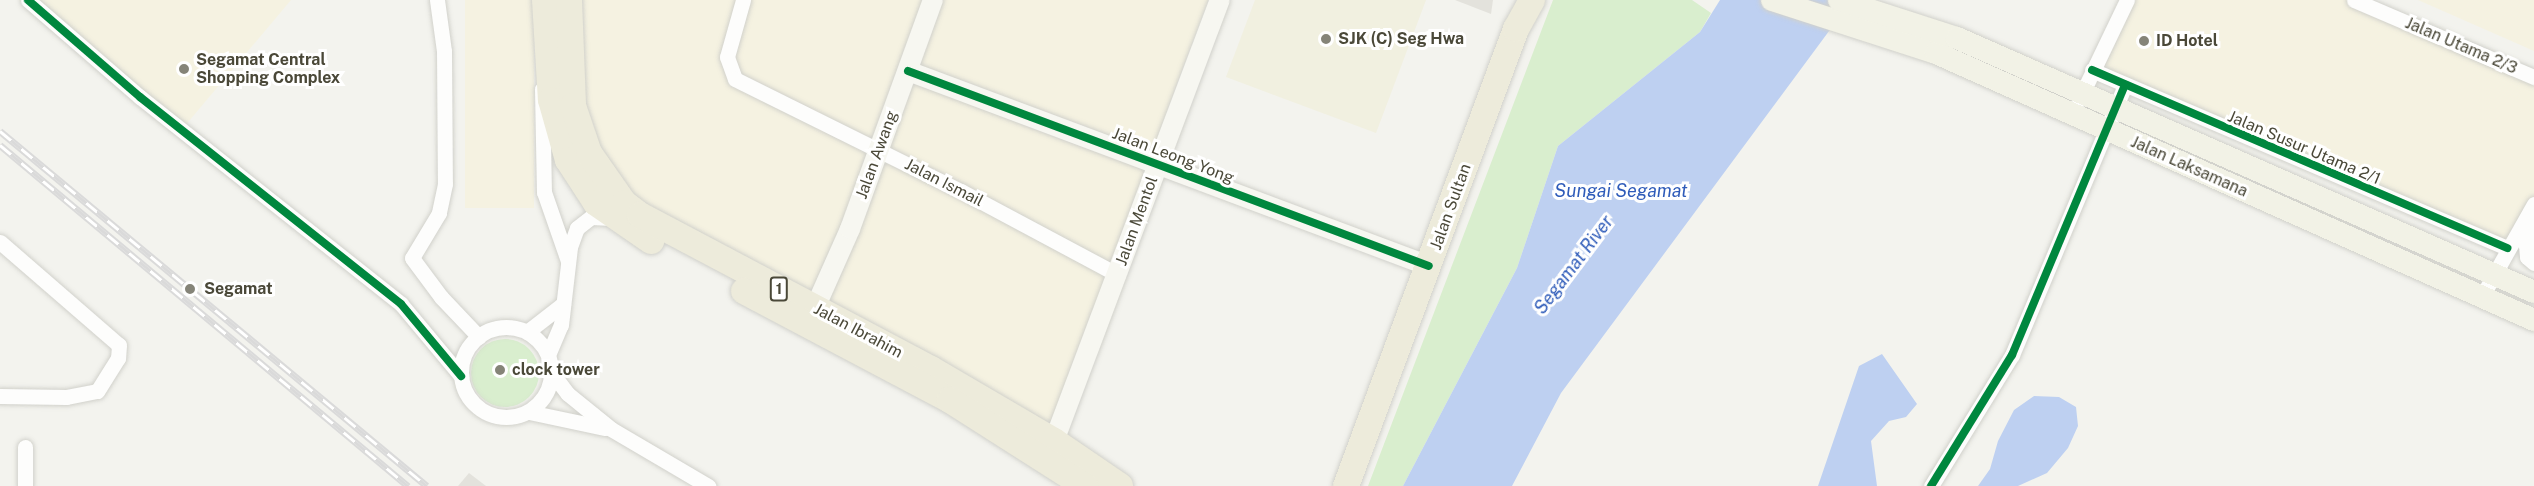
<!DOCTYPE html>
<style>
body{margin:0}
#map{position:relative;width:2534px;height:486px;overflow:hidden;background:#f3f3ee;font-family:"Public Sans",sans-serif}
div>[style]{position:absolute}
.commercial>*{inset:0;background:#f5f2e1;transform-origin:0 0}
.education>*{inset:0;background:#f1f0e0}
.green>*{inset:0;background:#d9eece}
.round{border-radius:50%}
.parking>*{inset:0;background:#e3e2dc}
.water>*{inset:0;background:#bed0f1}
.roads{filter:drop-shadow(0 0 2px #d1d1cb) drop-shadow(0 0 2px #d1d1cb)}
.street>*{height:15px;margin:-7.5px;padding:0 7.5px;transform-origin:7.5px;border-radius:7.5px;background:#fdfdfc}
.street>.ring{margin:-7.5px;padding:0;box-sizing:content-box;background:none;border:15px solid #fdfdfc;border-radius:50%}
.secondary>*{height:20px;margin:-10px;padding:0 10px;transform-origin:10px;border-radius:10px;background:#f7f7f1}
.primary>*{height:22px;margin:-11px;padding:0 11px;transform-origin:11px;border-radius:11px;background:#f2f2e6}
.highway>*{height:26px;margin:-13px;padding:0 13px;transform-origin:13px;border-radius:13px;background:#edebdb}
.rail>*{height:7px;margin-top:-3.5px;transform-origin:0;background:repeating-linear-gradient(90deg,#fff 0 14px,#dadada 0 28px);box-sizing:border-box;border-block:2px solid #dadada}
.cycleway>*{height:8px;margin:-4px;padding:0 4px;transform-origin:4px;border-radius:4px;background:#00873e}
.dots>*{width:16px;height:16px;translate:-50% -50%;box-sizing:border-box;border:3px solid #fff;border-radius:50%}
span{translate:-50% -50%;white-space:nowrap;text-align:center;line-height:1.15;-webkit-text-stroke:6px #fff;paint-order:stroke}
.shield-label span{padding:2px 4px;background:#fff;border:2px solid;border-radius:4px;-webkit-text-stroke-width:0}
.shield-label{font-size:15px;color:#4a4838;font-weight:700}
.poi-label{font-size:16px;color:#4a4838;font-weight:700}
.left{translate:0 -50%;text-align:left}
.street-label{font-size:16px;color:#4a4838}
.water-label{font-size:18px;color:#2e5bb9;font-style:italic}
</style>
<div id="map">
<div class="commercial">
<div style="clip-path:polygon(19px 0,291px 0,178px 134px)"></div>
<div style="left:465px;top:0;width:69px;height:208px"></div>
<div style="clip-path:polygon(578px 0,1208px 0,1050px 428px,648px 209px,627px 192px,590px 129px,579px 81px)"></div>
<div style="clip-path:polygon(2120px 0,2371px 0,2534px 70px,2534px 218px,2509px 255px,2085px 73px)"></div>
<div style="clip-path:polygon(2418px 0,2534px 0,2534px 51px)"></div>
</div>
<div class="education">
<div style="clip-path:polygon(1255px 0,1426px 0,1376px 133px,1226px 77px)"></div>
</div>
<div class="green">
<div style="clip-path:polygon(1553px 0,1692px 0,1711px 13px,1700px 32px,1558px 146px,1517px 268px,1403px 486px,1368px 486px)"></div>
<div class="round" style="left:471px;top:339px;width:68px;height:68px"></div>
</div>
<div class="parking">
<div style="clip-path:polygon(1455px 0,1493px 0,1491px 14px)"></div>
<div style="clip-path:polygon(469px 473px,486px 486px,458px 486px)"></div>
</div>
<div class="water">
<div style="clip-path:polygon(1720px 0,1852px 0,1561px 393px,1512px 486px,1403px 486px,1517px 268px,1558px 146px,1700px 32px)"></div>
<div style="clip-path:polygon(1882px 354px,1917px 404px,1906px 417px,1889px 421px,1871px 441px,1877px 486px,1818px 486px,1859px 366px)"></div>
<div style="clip-path:polygon(2034px 396px,2059px 397px,2076px 407px,2078px 426px,2068px 448px,2047px 473px,2018px 486px,1978px 486px,1990px 469px,1998px 441px,2014px 410px)"></div>
</div>
<div class="roads">
<div class="street">
<div style="left:28px;top:0;width:148px;rotate:40.9deg"></div>
<div style="left:140px;top:97px;width:333px;rotate:38.4deg"></div>
<div style="left:401px;top:304px;width:94px;rotate:50.2deg"></div>
<div style="left:437px;top:0;width:51px;rotate:82.2deg"></div>
<div style="left:444px;top:51px;width:133px;rotate:89.6deg"></div>
<div style="left:445px;top:184px;width:30px;rotate:102deg"></div>
<div style="left:439px;top:213px;width:52px;rotate:121deg"></div>
<div style="left:412px;top:258px;width:49px;rotate:53.4deg"></div>
<div style="left:441px;top:297px;width:55px;rotate:46.5deg"></div>
<div style="left:743px;top:0;width:59px;rotate:105.7deg"></div>
<div style="left:727px;top:57px;width:23px;rotate:70deg"></div>
<div style="left:735px;top:79px;width:252px;rotate:26.4deg"></div>
<div style="left:961px;top:191px;width:178px;rotate:28.1deg"></div>
<div style="left:2354px;top:0;width:196px;rotate:23.2deg"></div>
<div style="left:2092px;top:70px;width:452px;rotate:23.2deg"></div>
<div style="left:542px;top:89px;width:103px;rotate:88.9deg"></div>
<div style="left:544px;top:192px;width:73px;rotate:70.8deg"></div>
<div style="left:2079px;top:100px;width:111px;rotate:-64.4deg"></div>
<div style="left:2534px;top:213px;width:33px;rotate:104deg"></div>
<div style="left:2526px;top:245px;width:12px;rotate:85deg"></div>
<div style="left:2527px;top:257px;width:9px;rotate:41deg"></div>
<div style="left:0;top:242px;width:157px;rotate:40.9deg"></div>
<div style="left:119px;top:345px;width:13px;rotate:94deg"></div>
<div style="left:118px;top:358px;width:39px;rotate:122deg"></div>
<div style="left:97px;top:391px;width:32px;rotate:169deg"></div>
<div style="left:66px;top:397px;width:66px;rotate:-179.1deg"></div>
<div style="left:2481px;top:298px;width:108px;rotate:-60.6deg"></div>
<div class="ring" style="left:461px;top:327px;width:75px;height:75px"></div>
<div style="left:527px;top:332px;width:46px;rotate:-37.9deg"></div>
<div style="left:548px;top:355px;width:33px;rotate:-67deg"></div>
<div style="left:561px;top:325px;width:79px;rotate:-83.4deg"></div>
<div style="left:570px;top:247px;width:20px;rotate:-70deg"></div>
<div style="left:577px;top:228px;width:18px;rotate:-38deg"></div>
<div style="left:591px;top:217px;width:21px;rotate:3deg"></div>
<div style="left:552px;top:373px;width:26px;rotate:53deg"></div>
<div style="left:568px;top:394px;width:55px;rotate:39.1deg"></div>
<div style="left:611px;top:429px;width:113px;rotate:30.4deg"></div>
<div style="left:529px;top:412px;width:78px;rotate:11.9deg"></div>
<div style="left:25px;top:447px;width:39px;rotate:90deg"></div>
<div style="left:1931px;top:486px;width:154px;rotate:-58.3deg"></div>
<div style="left:2012px;top:355px;width:293px;rotate:-67.3deg"></div>
</div>
<div class="secondary">
<div style="left:908px;top:71px;width:556px;rotate:20.52deg"></div>
<div style="left:815px;top:308px;width:86px;rotate:-66.1deg"></div>
<div style="left:850px;top:229px;width:244px;rotate:-70.1deg"></div>
<div style="left:1054px;top:441px;width:471px;rotate:-69.4deg"></div>
</div>
<div class="primary">
<div style="left:1772px;top:0;width:172px;rotate:17.9deg"></div>
<div style="left:1936px;top:53px;width:655px;rotate:24.06deg"></div>
<div style="left:1839px;top:0;width:124px;rotate:17.9deg"></div>
<div style="left:1957px;top:38px;width:630px;rotate:23.76deg"></div>
</div>
<div class="highway">
<div style="left:545px;top:0;width:100px;rotate:86.6deg"></div>
<div style="left:551px;top:100px;width:62px;rotate:74.2deg"></div>
<div style="left:568px;top:160px;width:51px;rotate:56.9deg"></div>
<div style="left:596px;top:203px;width:67px;rotate:34.6deg"></div>
<div style="left:569px;top:0;width:106px;rotate:87.8deg"></div>
<div style="left:573px;top:106px;width:50px;rotate:71.2deg"></div>
<div style="left:589px;top:153px;width:61px;rotate:55deg"></div>
<div style="left:624px;top:203px;width:20px;rotate:37deg"></div>
<div style="left:640px;top:215px;width:329px;rotate:27.9deg"></div>
<div style="left:931px;top:369px;width:143px;rotate:30.3deg"></div>
<div style="left:1054px;top:441px;width:80px;rotate:34.3deg"></div>
<div style="left:744px;top:291px;width:233px;rotate:27.9deg"></div>
<div style="left:950px;top:400px;width:160px;rotate:32.5deg"></div>
<div style="left:1346px;top:486px;width:488px;rotate:-69.6deg"></div>
<div style="left:1516px;top:29px;width:33px;rotate:-61deg"></div>
</div>
</div>
<div class="rail">
<div style="left:0;top:131px;width:555px;rotate:39.74deg"></div>
<div style="left:0;top:145px;width:532px;rotate:39.89deg"></div>
</div>
<div class="cycleway">
<div style="left:28px;top:0;width:148px;rotate:40.9deg"></div>
<div style="left:140px;top:97px;width:333px;rotate:38.4deg"></div>
<div style="left:401px;top:304px;width:94px;rotate:50.2deg"></div>
<div style="left:2092px;top:70px;width:452px;rotate:23.2deg"></div>
<div style="left:908px;top:71px;width:556px;rotate:20.52deg"></div>
<div style="left:1931px;top:486px;width:154px;rotate:-58.3deg"></div>
<div style="left:2012px;top:355px;width:293px;rotate:-67.3deg"></div>
</div>
<div class="dots">
<div style="left:1326px;top:39px;background:#858478"></div>
<div style="left:2144px;top:41px;background:#858478"></div>
<div style="left:184px;top:69px;background:#858478"></div>
<div style="left:190px;top:289px;background:#858478"></div>
<div style="left:500px;top:370px;background:#858478"></div>
</div>
<div class="shield-label">
<span style="left:779px;top:289px">1</span>
</div>
<div class="poi-label">
<span class="left" style="left:1338px;top:39px">SJK (C) Seg Hwa</span>
<span class="left" style="left:2156px;top:41px">ID Hotel</span>
<span class="left" style="left:196px;top:69px">Segamat Central<br>Shopping Complex</span>
<span class="left" style="left:204px;top:289px">Segamat</span>
<span class="left" style="left:512px;top:370px">clock tower</span>
</div>
<div class="street-label">
<span style="left:2461px;top:46px;rotate:23deg">Jalan Utama 2/3</span>
<span style="left:2304px;top:148px;rotate:23deg">Jalan Susur Utama 2/1</span>
<span style="left:877px;top:155px;rotate:-70deg">Jalan Awang</span>
<span style="left:1173px;top:156px;rotate:21deg">Jalan Leong Yong</span>
<span style="left:2189px;top:167px;rotate:24deg">Jalan Laksamana</span>
<span style="left:944px;top:183px;rotate:27deg">Jalan Ismail</span>
<span style="left:1451px;top:207px;rotate:-70deg">Jalan Sultan</span>
<span style="left:1137px;top:221px;rotate:-70deg">Jalan Mentol</span>
<span style="left:858px;top:331px;rotate:28deg">Jalan Ibrahim</span>
</div>
<div class="water-label">
<span style="left:1621px;top:191px">Sungai Segamat</span>
<span style="left:1574px;top:265px;rotate:-53deg">Segamat River</span>
</div>
</div>
